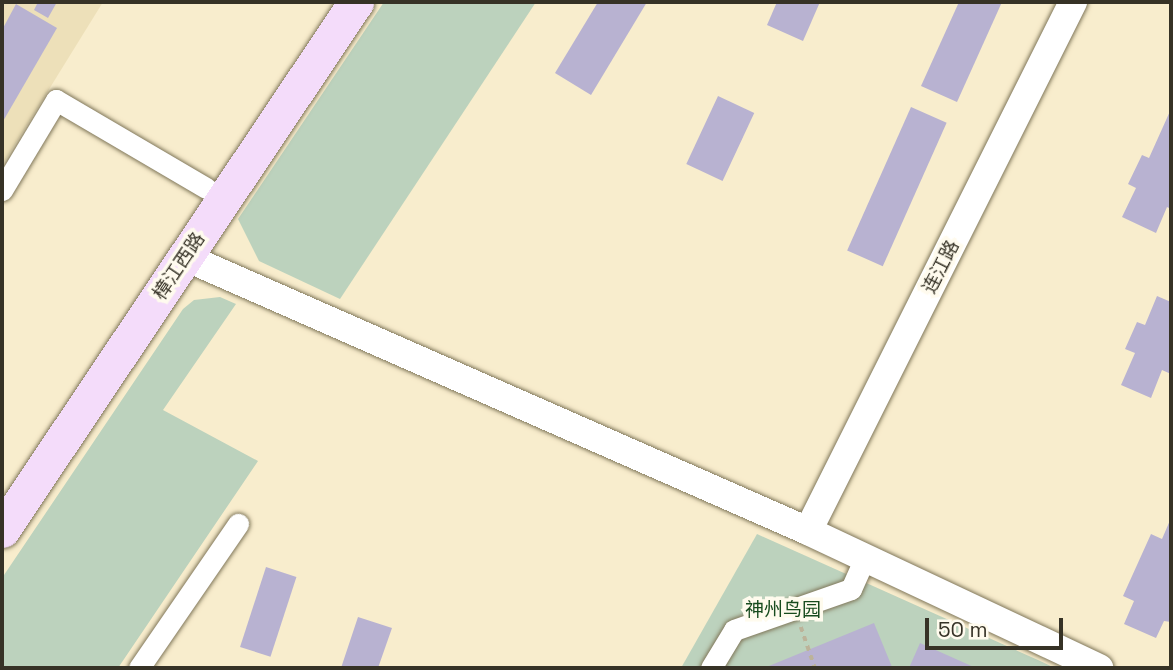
<!DOCTYPE html>
<meta charset="utf-8">
<style>
body{margin:0}
#map{position:relative;width:1173px;height:670px;overflow:hidden;background:#f8edcd;font-family:"Space Grotesk","Noto Sans SC",sans-serif}
div>[style]{position:absolute}
.built>*{inset:0;background:#ede0b9}
.green>*{inset:0;background:#bcd2bd}
.building>*{inset:0;background:#b8b2d1;transform-origin:0 0}
.path>*{height:3.5px;margin-top:-1.75px;transform-origin:0;background:repeating-linear-gradient(90deg,#bcb399 0 5px,transparent 0 10px)}
.roads{filter:drop-shadow(0 0 2px #80775a) drop-shadow(0 0 2px #80775a)}
.minor>*{height:21px;margin:-10.5px;padding:0 10.5px;transform-origin:10.5px;border-radius:10.5px;background:#fff}
.tertiary>*{height:28px;margin:-14px;padding:0 14px;transform-origin:14px;border-radius:14px;background:#fff}
.primary>*{height:35px;margin:-17.5px;padding:0 17.5px;transform-origin:17.5px;border-radius:17.5px;background:#f4dcfa}
span{translate:-50% -50%;white-space:nowrap;text-align:center;line-height:1.15;-webkit-text-stroke:7px #fffbee;paint-order:stroke}
.street-label{font-size:19px;color:#363226}
.park-label{font-size:19px;color:#174b1e}
.frame{position:absolute;inset:0;border:4px solid #363226;pointer-events:none}
.scale{position:absolute;left:925px;top:618px;width:138px;height:32px;box-sizing:border-box;border:4px solid #363226;border-top:0;padding-left:9px;font-size:21px;line-height:24px;white-space:nowrap;color:#363226;-webkit-text-stroke:5px #fffbee;paint-order:stroke}
</style>
<div id="map">
<div class="built">
<div style="clip-path:polygon(2px 2px,103px 2px,4px 162px,2px 161px)"></div>
</div>
<div class="green">
<div style="clip-path:polygon(384px 2px,536px 2px,340px 299px,259px 261px,238px 219px)"></div>
<div style="clip-path:polygon(220px 297px,236px 304px,163px 410px,258px 461px,118px 668px,2px 668px,2px 578px,183px 309px,194px 300px)"></div>
<div style="clip-path:polygon(757px 534px,1038px 660px,1055px 668px,681px 668px)"></div>
</div>
<div class="building">
<div style="clip-path:polygon(38px 2px,57px 2px,48px 18px,34px 10px)"></div>
<div style="clip-path:polygon(598px 2px,647px 2px,591px 95px,555px 73px)"></div>
<div style="clip-path:polygon(777px 2px,820px 2px,803px 41px,767px 25px)"></div>
<div style="clip-path:polygon(959px 2px,1002px 2px,957px 102px,921px 86px)"></div>
<div style="clip-path:polygon(16px 4px,57px 28px,2px 123px,2px 30px)"></div>
<div style="left:718px;top:96px;width:40px;height:75px;rotate:25deg"></div>
<div style="left:911px;top:107px;width:39px;height:157px;rotate:24deg"></div>
<div style="clip-path:polygon(1171px 109px,1171px 209px,1167px 207px,1156px 233px,1122px 217px,1136px 188px,1128px 184px,1142px 155px,1149px 158px)"></div>
<div style="clip-path:polygon(1157px 296px,1171px 302px,1171px 374px,1162px 370px,1151px 398px,1121px 385px,1135px 353px,1125px 349px,1137px 322px,1145px 325px)"></div>
<div style="clip-path:polygon(1171px 518px,1171px 622px,1164px 621px,1156px 638px,1124px 624px,1134px 601px,1123px 596px,1151px 534px,1162px 539px)"></div>
<div style="left:266px;top:567px;width:32px;height:84px;rotate:18deg"></div>
<div style="clip-path:polygon(358px 617px,392px 628px,378px 668px,341px 668px)"></div>
<div style="clip-path:polygon(874px 623px,892px 667px,764px 668px)"></div>
<div style="clip-path:polygon(920px 643px,976px 668px,909px 668px)"></div>
</div>
<div class="path">
<div style="left:801px;top:627px;width:43px;rotate:71.1deg"></div>
</div>
<div class="roads">
<div class="minor">
<div style="left:2px;top:190px;width:105px;rotate:-59deg"></div>
<div style="left:56px;top:100px;width:174px;rotate:30.4deg"></div>
<div style="left:139px;top:668px;width:175px;rotate:-55.5deg"></div>
<div style="left:711px;top:668px;width:44px;rotate:-58.8deg"></div>
<div style="left:734px;top:630px;width:124px;rotate:-19.3deg"></div>
<div style="left:851px;top:589px;width:34px;rotate:-66deg"></div>
</div>
<div class="tertiary">
<div style="left:185px;top:257px;width:681px;rotate:23.74deg"></div>
<div style="left:808px;top:531px;width:322px;rotate:25.2deg"></div>
<div style="left:808px;top:531px;width:592px;rotate:-63.39deg"></div>
</div>
<div class="primary">
<div style="left:2px;top:530px;width:636px;rotate:-56.16deg"></div>
</div>
</div>
<div class="street-label">
<span style="left:179px;top:266px;rotate:-56deg">樟江西路</span>
<span style="left:941px;top:267px;rotate:-63deg">连江路</span>
</div>
<div class="park-label">
<span style="left:783px;top:610px">神州鸟园</span>
</div>
<div class="frame"></div>
<div class="scale">50 m</div>
</div>
